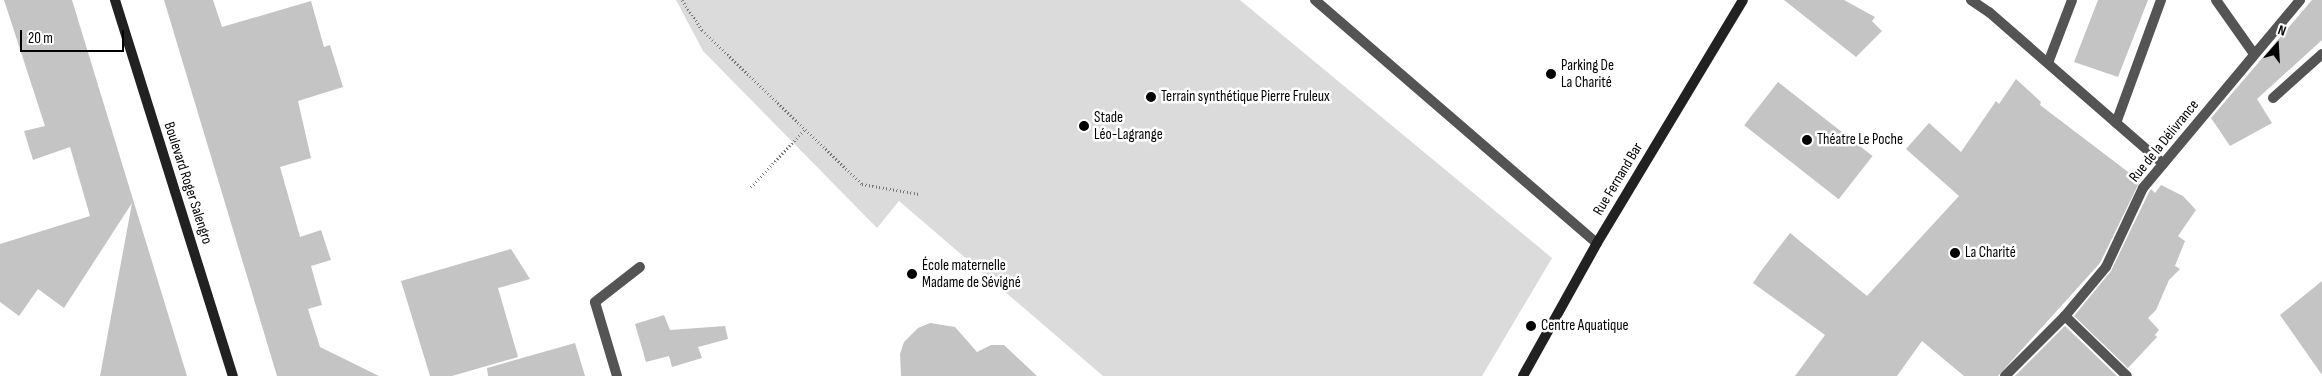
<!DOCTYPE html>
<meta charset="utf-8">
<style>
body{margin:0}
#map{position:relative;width:2322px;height:376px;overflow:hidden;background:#fff;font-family:"Sofia Sans Condensed",sans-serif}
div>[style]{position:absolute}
.green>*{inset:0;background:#dbdbdb}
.building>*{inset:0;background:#c4c4c4;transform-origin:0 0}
.path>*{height:3px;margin-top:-1.5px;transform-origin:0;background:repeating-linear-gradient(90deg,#767676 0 1px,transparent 0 3.5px)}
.lane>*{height:10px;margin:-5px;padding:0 5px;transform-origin:5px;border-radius:5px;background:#545454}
.street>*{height:10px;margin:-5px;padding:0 5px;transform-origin:5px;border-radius:5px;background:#545454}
.secondary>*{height:10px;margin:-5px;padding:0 5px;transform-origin:5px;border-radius:5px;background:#212121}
.dots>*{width:14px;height:14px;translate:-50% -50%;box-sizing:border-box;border:2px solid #fff;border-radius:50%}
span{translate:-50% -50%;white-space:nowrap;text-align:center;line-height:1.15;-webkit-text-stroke:5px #fff;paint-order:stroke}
.poi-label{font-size:15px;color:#000}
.left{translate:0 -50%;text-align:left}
.street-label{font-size:15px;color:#000}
.north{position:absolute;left:2252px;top:20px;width:50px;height:50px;-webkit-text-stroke:4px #fff;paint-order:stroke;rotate:19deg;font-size:14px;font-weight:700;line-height:20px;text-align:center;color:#000}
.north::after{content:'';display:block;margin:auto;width:18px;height:22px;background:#000;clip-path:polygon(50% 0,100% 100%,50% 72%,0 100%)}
.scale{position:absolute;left:20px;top:30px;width:104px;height:22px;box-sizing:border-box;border:2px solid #000;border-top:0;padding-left:6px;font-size:15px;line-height:18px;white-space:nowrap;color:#000;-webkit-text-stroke:4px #fff;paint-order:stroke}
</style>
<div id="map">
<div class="green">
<div style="clip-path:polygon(676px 0,1240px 0,1552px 258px,1482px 376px,1103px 376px,899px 201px,877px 228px,703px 51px)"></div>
</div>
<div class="building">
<div style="clip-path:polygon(4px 0,72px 0,187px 376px,100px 376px,132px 203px,64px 308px,38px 289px,19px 316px,0 302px,0 244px,90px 216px,70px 147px,33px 160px,24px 131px,45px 126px)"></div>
<div style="clip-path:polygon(164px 0,213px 0,222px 27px,311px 1px,324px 47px,330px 45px,343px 87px,298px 101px,311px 158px,280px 167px,300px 237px,321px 230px,331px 260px,311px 266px,322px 305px,308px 309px,320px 347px,379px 376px,277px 376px)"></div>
<div style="clip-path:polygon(1784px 0,1844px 0,1875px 17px,1872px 21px,1882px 31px,1856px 57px)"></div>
<div style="clip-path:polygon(2098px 0,2148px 0,2118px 77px,2074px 62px)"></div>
<div style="clip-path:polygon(2312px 0,2322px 0,2322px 40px,2257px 99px,2272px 123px,2230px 146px,2211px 118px)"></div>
<div style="clip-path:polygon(2016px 79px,2041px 102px,2040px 105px,2140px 181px,2100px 263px,1998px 376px,1964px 376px,1922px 341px,1897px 376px,1795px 376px,1825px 335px,1753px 283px,1761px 271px,1790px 233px,1867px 296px,1959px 196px,1906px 149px,1929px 123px,1961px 152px,1996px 101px,1999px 104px)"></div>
<div style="left:1778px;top:82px;width:120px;height:55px;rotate:38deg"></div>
<div style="clip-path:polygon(2161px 185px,2183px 196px,2196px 210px,2178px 236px,2185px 241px,2175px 266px,2180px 269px,2169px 280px,2156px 310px,2148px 318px,2159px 330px,2155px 335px,2157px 337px,2128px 368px,2074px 316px,2111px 271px,2149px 192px,2151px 189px,2155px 193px)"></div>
<div style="clip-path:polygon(511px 249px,530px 279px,498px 288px,518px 357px,452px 376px,430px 376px,401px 281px)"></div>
<div style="clip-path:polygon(2322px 281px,2322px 375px,2280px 315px)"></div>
<div style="clip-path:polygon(664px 315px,670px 330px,725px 326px,728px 339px,698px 347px,702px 358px,672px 367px,669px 356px,646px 362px,635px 324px)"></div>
<div style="clip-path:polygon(930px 323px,955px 327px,977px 352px,991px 345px,1004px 345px,1037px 376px,901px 376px,900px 354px,904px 342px,918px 328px)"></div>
<div style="clip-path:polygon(2065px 326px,2117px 376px,2015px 376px)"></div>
<div style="clip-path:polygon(575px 343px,585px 376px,488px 376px,487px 368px)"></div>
</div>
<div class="path">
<div style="left:682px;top:0;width:36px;rotate:56deg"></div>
<div style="left:702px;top:30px;width:222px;rotate:43.9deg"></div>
<div style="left:862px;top:184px;width:58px;rotate:10deg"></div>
<div style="left:751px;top:187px;width:79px;rotate:-47deg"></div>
</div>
<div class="lane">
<div style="left:1315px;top:0;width:372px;rotate:40.8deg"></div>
<div style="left:1971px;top:0;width:22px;rotate:34deg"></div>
<div style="left:1989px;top:12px;width:231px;rotate:41.1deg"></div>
<div style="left:2216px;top:0;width:66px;rotate:54.9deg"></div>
<div style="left:2048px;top:63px;width:67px;rotate:-69.1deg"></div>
<div style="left:2273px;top:98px;width:66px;rotate:-41.9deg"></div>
<div style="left:2116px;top:123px;width:131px;rotate:-69.9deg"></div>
</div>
<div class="street">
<div style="left:2065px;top:316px;width:86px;rotate:44.1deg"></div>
<div style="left:617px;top:376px;width:77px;rotate:-106.6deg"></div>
<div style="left:595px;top:302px;width:57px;rotate:-37.9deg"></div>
<div style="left:2005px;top:376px;width:85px;rotate:-45deg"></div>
<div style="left:2065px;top:316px;width:64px;rotate:-50.1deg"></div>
<div style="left:2106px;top:267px;width:87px;rotate:-64.9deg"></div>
<div style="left:2143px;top:188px;width:245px;rotate:-50.1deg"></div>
</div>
<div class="secondary">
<div style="left:115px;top:0;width:394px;rotate:72.6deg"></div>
<div style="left:1523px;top:376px;width:152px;rotate:-60.9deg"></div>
<div style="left:1597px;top:243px;width:283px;rotate:-59deg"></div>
</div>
<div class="dots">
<div style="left:1551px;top:74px;background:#000"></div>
<div style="left:1151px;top:97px;background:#000"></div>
<div style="left:1084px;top:126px;background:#000"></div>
<div style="left:1807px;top:140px;background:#000"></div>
<div style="left:1955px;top:253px;background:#000"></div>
<div style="left:912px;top:274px;background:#000"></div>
<div style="left:1531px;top:326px;background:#000"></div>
</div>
<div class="poi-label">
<span class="left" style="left:1561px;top:74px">Parking De<br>La Charité</span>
<span class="left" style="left:1161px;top:97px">Terrain synthétique Pierre Fruleux</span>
<span class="left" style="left:1094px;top:126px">Stade<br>Léo-Lagrange</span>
<span class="left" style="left:1817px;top:140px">Théatre Le Poche</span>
<span class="left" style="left:1965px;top:253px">La Charité</span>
<span class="left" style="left:922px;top:274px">École maternelle<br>Madame de Sévigné</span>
<span class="left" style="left:1541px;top:326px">Centre Aquatique</span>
</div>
<div class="street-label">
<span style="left:2164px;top:141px;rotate:-51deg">Rue de la Délivrance</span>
<span style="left:1618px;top:179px;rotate:-59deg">Rue Fernand Bar</span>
<span style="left:188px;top:183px;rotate:72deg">Boulevard Roger Salengro</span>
</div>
<div class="north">N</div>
<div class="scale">20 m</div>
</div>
